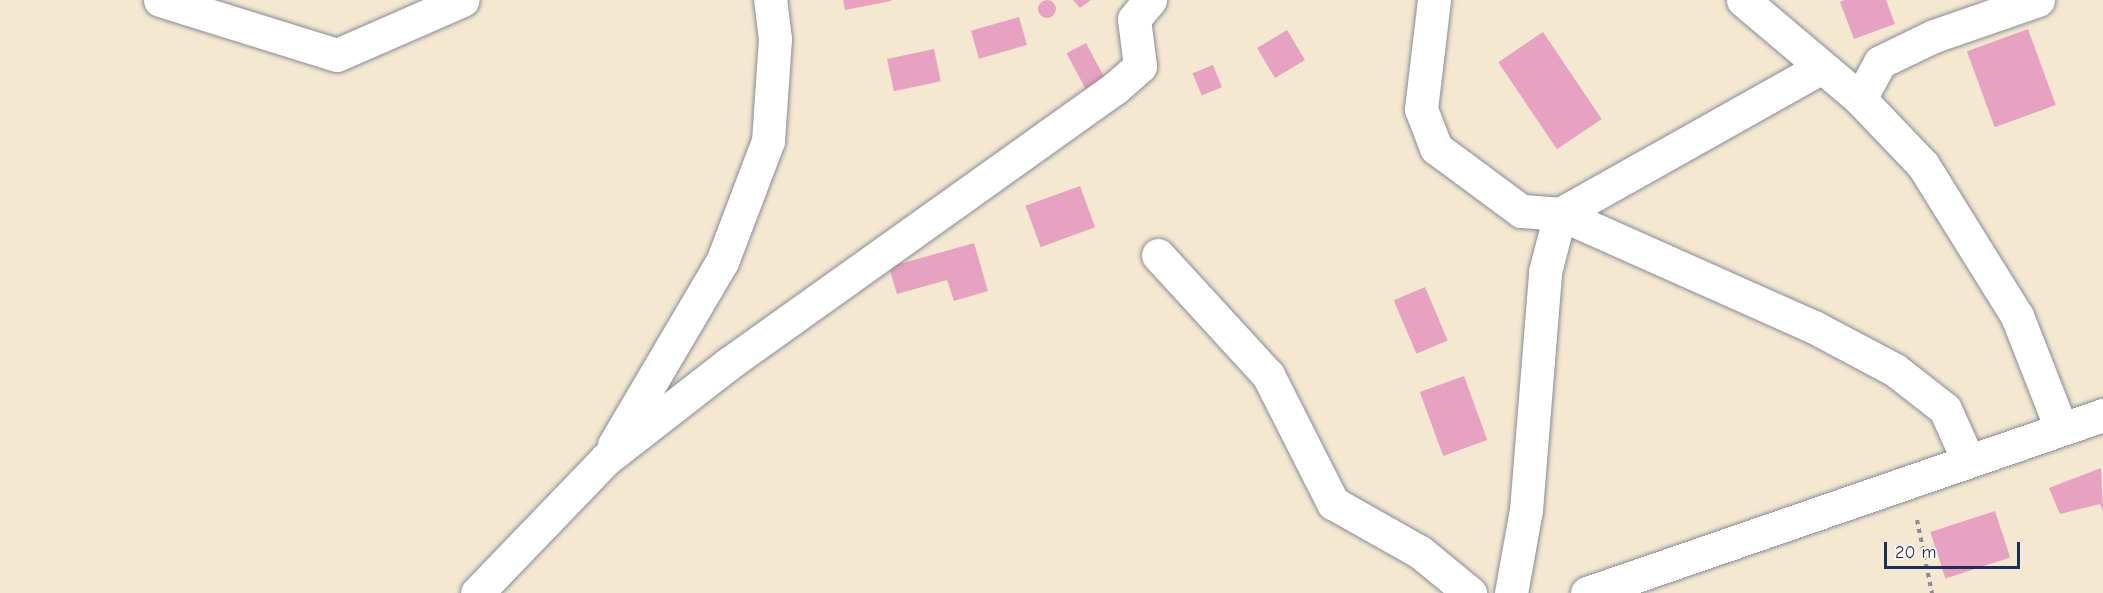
<!DOCTYPE html>
<style>
body{margin:0}
#map{position:relative;width:2103px;height:593px;overflow:hidden;background:#f4e8d0;font-family:"Comic Neue",sans-serif}
div>[style]{position:absolute}
.building>*{inset:0;background:#e7a2c1;transform-origin:0 0}
.round{border-radius:50%}
.path>*{height:4px;margin-top:-2px;transform-origin:0;background:repeating-linear-gradient(90deg,#888c97 0 4.5px,transparent 0 9px)}
.roads{filter:drop-shadow(0 0 2px #888c97) drop-shadow(0 0 2px #888c97)}
.minor>*{height:33px;margin:-16.5px;padding:0 16.5px;transform-origin:16.5px;border-radius:16.5px;background:#fff}
span{translate:-50% -50%;white-space:nowrap;text-align:center;line-height:1.15;-webkit-text-stroke:5px #fbf7ec;paint-order:stroke}
.scale{position:absolute;left:1884px;top:542px;width:136px;height:27px;box-sizing:border-box;border:3px solid #1b2f5e;border-top:0;padding-left:8px;font-size:18px;line-height:21px;white-space:nowrap;color:#1b2f5e;-webkit-text-stroke:4px #fbf7ec;paint-order:stroke}
</style>
<div id="map">
<div class="building">
<div class="round" style="left:1038px;top:0;width:18px;height:18px"></div>
<div style="clip-path:polygon(843px 0,891px 0,891px 1px,845px 10px)"></div>
<div style="clip-path:polygon(1073px 0,1091px 0,1080px 8px)"></div>
<div style="clip-path:polygon(1844px 0,1886px 0,1895px 24px,1854px 39px,1840px 2px)"></div>
<div style="left:1019px;top:17px;width:29px;height:50px;rotate:74deg"></div>
<div style="left:2028px;top:29px;width:81px;height:65px;rotate:70deg"></div>
<div style="left:1287px;top:30px;width:35px;height:35px;rotate:59deg"></div>
<div style="left:1543px;top:32px;width:105px;height:54px;rotate:56deg"></div>
<div style="left:1086px;top:43px;width:42px;height:22px;rotate:62deg"></div>
<div style="left:934px;top:49px;width:33px;height:48px;rotate:78deg"></div>
<div style="left:1213px;top:65px;width:24px;height:22px;rotate:68deg"></div>
<div style="left:1080px;top:186px;width:44px;height:58px;rotate:70deg"></div>
<div style="clip-path:polygon(974px 243px,988px 291px,954px 301px,947px 280px,897px 294px,889px 267px)"></div>
<div style="left:1425px;top:287px;width:58px;height:34px;rotate:67deg"></div>
<div style="left:1464px;top:376px;width:68px;height:47px;rotate:70deg"></div>
<div style="clip-path:polygon(2101px 468px,2103px 511px,2100px 504px,2060px 514px,2049px 488px)"></div>
<div style="left:1995px;top:511px;width:49px;height:68px;rotate:72deg"></div>
</div>
<div class="path">
<div style="left:1917px;top:520px;width:75px;rotate:78.4deg"></div>
</div>
<div class="roads">
<div class="minor">
<div style="left:160px;top:0;width:185px;rotate:17.3deg"></div>
<div style="left:337px;top:55px;width:137px;rotate:-23.6deg"></div>
<div style="left:1434px;top:0;width:110px;rotate:96.8deg"></div>
<div style="left:1421px;top:109px;width:42px;rotate:69deg"></div>
<div style="left:1436px;top:148px;width:106px;rotate:36.5deg"></div>
<div style="left:1521px;top:211px;width:39px;rotate:4deg"></div>
<div style="left:1560px;top:214px;width:278px;rotate:24deg"></div>
<div style="left:1814px;top:327px;width:92px;rotate:28deg"></div>
<div style="left:1895px;top:370px;width:63px;rotate:38deg"></div>
<div style="left:1945px;top:409px;width:54px;rotate:65.8deg"></div>
<div style="left:1743px;top:0;width:153px;rotate:40.2deg"></div>
<div style="left:1860px;top:99px;width:91px;rotate:46.3deg"></div>
<div style="left:1923px;top:165px;width:178px;rotate:58.1deg"></div>
<div style="left:2017px;top:316px;width:118px;rotate:68.6deg"></div>
<div style="left:1860px;top:99px;width:42px;rotate:-61.6deg"></div>
<div style="left:1880px;top:62px;width:60px;rotate:-25.7deg"></div>
<div style="left:1934px;top:36px;width:110px;rotate:-19.1deg"></div>
<div style="left:1158px;top:255px;width:163px;rotate:47.5deg"></div>
<div style="left:1268px;top:375px;width:144px;rotate:63.1deg"></div>
<div style="left:1333px;top:503px;width:100px;rotate:29.4deg"></div>
<div style="left:1420px;top:552px;width:65px;rotate:39.4deg"></div>
<div style="left:614px;top:445px;width:212px;rotate:-59.5deg"></div>
<div style="left:722px;top:262px;width:129px;rotate:-69.2deg"></div>
<div style="left:768px;top:141px;width:102px;rotate:-86.1deg"></div>
<div style="left:775px;top:39px;width:39px;rotate:-97deg"></div>
<div style="left:477px;top:593px;width:186px;rotate:-46.1deg"></div>
<div style="left:606px;top:459px;width:155px;rotate:-37.9deg"></div>
<div style="left:728px;top:364px;width:475px;rotate:-35.5deg"></div>
<div style="left:1115px;top:88px;width:33px;rotate:-41deg"></div>
<div style="left:1140px;top:66px;width:47px;rotate:-97.3deg"></div>
<div style="left:1134px;top:19px;width:25px;rotate:-50deg"></div>
<div style="left:1511px;top:593px;width:84px;rotate:-79.8deg"></div>
<div style="left:1526px;top:510px;width:239px;rotate:-85.4deg"></div>
<div style="left:1545px;top:272px;width:60px;rotate:-75.5deg"></div>
<div style="left:1560px;top:214px;width:300px;rotate:-29.3deg"></div>
<div style="left:1587px;top:593px;width:546px;rotate:-19.03deg"></div>
</div>
</div>
<div class="scale">20 m</div>
</div>
